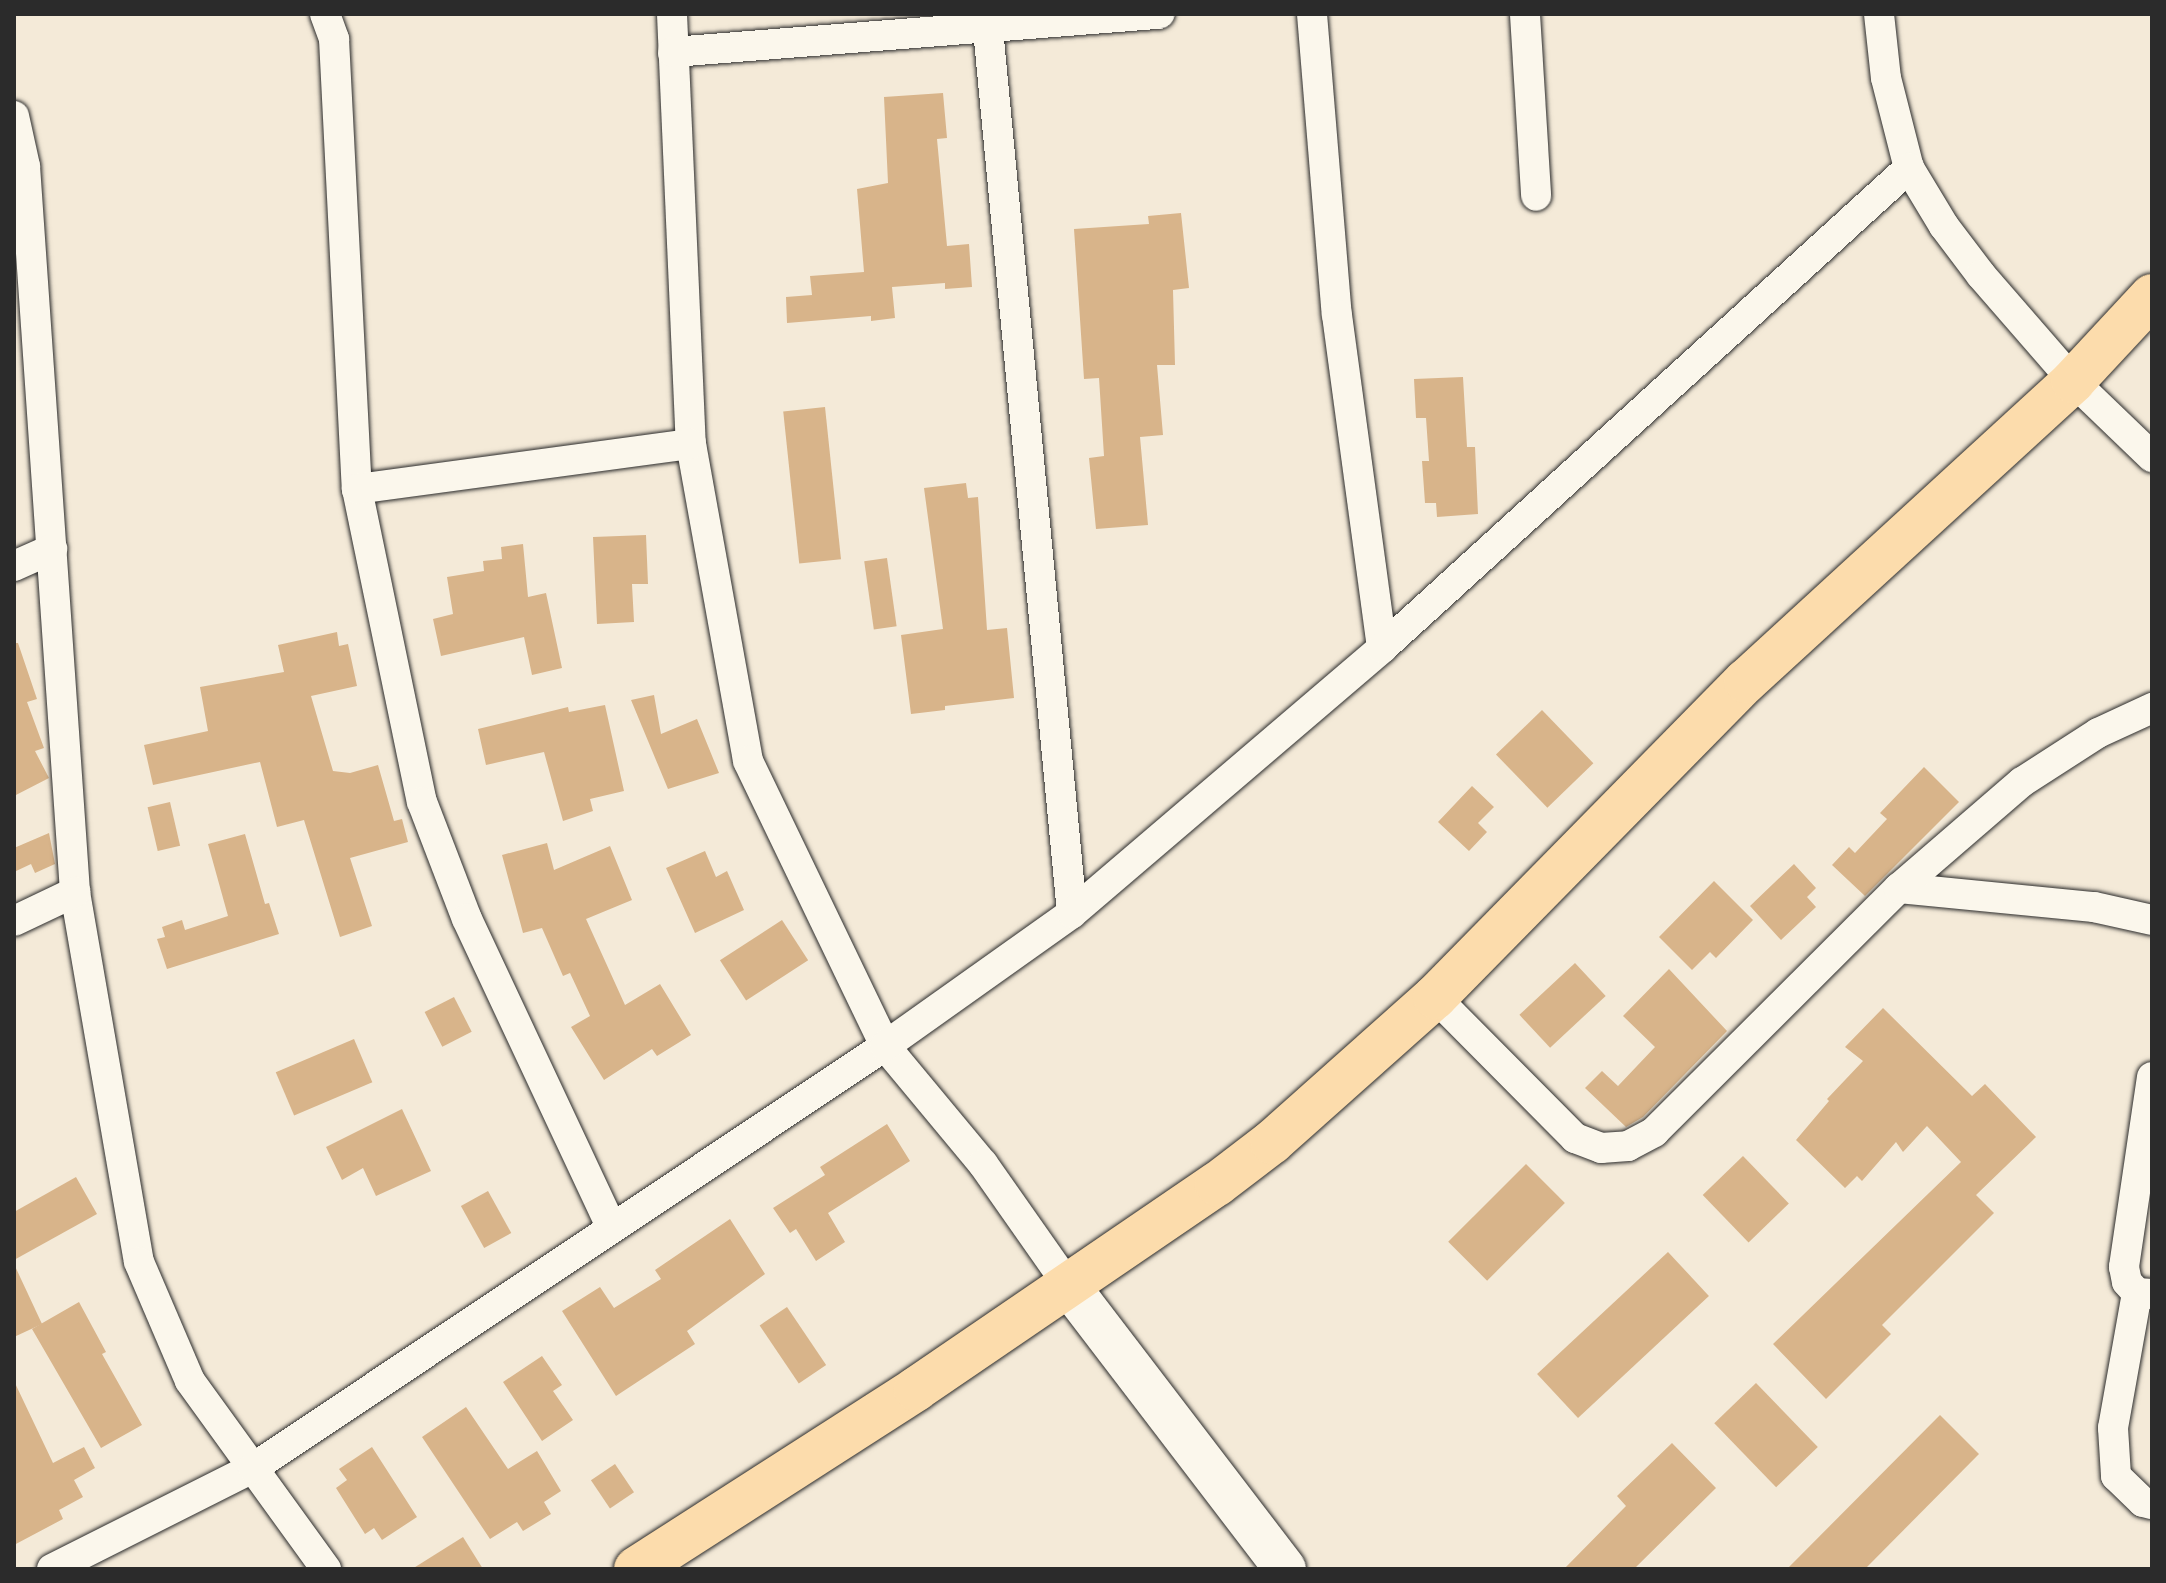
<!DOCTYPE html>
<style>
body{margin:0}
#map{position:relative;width:2166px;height:1583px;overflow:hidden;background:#f4ead8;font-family:Itim,sans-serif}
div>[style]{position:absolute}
.building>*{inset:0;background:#d8b48a;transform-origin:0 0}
.roads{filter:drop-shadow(0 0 2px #2b2b2b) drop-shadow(0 0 2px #2b2b2b)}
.street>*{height:30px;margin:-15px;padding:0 15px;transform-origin:15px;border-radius:15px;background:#fbf7ec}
.secondary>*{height:42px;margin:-21px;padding:0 21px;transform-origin:21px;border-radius:21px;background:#fbf7ec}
.primary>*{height:44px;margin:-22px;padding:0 22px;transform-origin:22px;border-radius:22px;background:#fcdcac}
span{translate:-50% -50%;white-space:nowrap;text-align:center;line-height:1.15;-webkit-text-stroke:6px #fbf7ec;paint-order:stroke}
.frame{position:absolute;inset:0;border:16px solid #2b2b2b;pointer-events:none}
</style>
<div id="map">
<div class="building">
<div style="clip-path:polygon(943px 93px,947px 138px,937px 139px,947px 246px,969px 244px,972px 287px,945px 289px,945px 283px,892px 287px,895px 318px,871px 321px,871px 316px,787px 323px,786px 297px,812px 295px,810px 276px,864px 272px,857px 189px,888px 183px,884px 97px)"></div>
<div style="clip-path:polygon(1181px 213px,1189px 288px,1173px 290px,1175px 365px,1157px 365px,1163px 435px,1140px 437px,1148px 525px,1096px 529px,1089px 458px,1104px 456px,1099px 378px,1084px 379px,1074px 229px,1149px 224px,1148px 216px)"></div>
<div style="clip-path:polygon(1463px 377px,1467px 447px,1475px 447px,1478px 514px,1437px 517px,1436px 503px,1425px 503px,1422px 461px,1429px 461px,1426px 418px,1416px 418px,1414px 379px)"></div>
<div style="left:825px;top:407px;width:153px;height:42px;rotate:84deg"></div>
<div style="clip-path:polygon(966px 483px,968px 498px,978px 497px,987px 630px,1007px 628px,1014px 698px,945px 706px,945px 710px,911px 714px,901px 635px,943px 629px,924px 488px)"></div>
<div style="clip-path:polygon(646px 535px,648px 584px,632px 584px,634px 622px,597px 624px,593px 537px)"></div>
<div style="clip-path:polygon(523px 544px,528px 597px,546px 593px,562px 668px,532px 675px,524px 637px,441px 656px,433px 619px,453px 614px,447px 577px,484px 571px,483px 561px,502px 559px,501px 547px)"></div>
<div style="left:887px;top:558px;width:69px;height:23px;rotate:82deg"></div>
<div style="clip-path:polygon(337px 632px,339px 646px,348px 644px,357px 686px,311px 696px,333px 771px,350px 773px,378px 765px,394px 821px,402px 819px,408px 842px,350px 858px,372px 926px,340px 937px,304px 820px,277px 827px,260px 762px,153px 785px,144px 745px,208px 731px,200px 687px,284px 672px,278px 645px)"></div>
<div style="clip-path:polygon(14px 643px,18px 643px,37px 699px,27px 702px,44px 748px,35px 751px,49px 778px,14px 796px)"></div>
<div style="clip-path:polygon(654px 695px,661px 734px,697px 719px,719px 773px,668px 789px,631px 700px)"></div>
<div style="clip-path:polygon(605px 705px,624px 791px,590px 799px,593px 811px,563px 821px,544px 752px,486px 765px,478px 729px,568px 707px,569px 712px)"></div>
<div style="left:1542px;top:710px;width:74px;height:64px;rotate:46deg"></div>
<div style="clip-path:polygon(1924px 767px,1959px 802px,1865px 896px,1832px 865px,1849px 847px,1855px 853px,1887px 819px,1880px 813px)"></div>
<div style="clip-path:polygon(1472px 786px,1494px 807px,1478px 823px,1487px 832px,1469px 851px,1438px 822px)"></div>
<div style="left:170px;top:802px;width:45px;height:23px;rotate:77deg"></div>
<div style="clip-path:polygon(49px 833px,55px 864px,35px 873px,31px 864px,14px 872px,14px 848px)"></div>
<div style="clip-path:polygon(245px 834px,265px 904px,269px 903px,279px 934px,167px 969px,157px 939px,165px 937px,162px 927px,182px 920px,185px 930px,228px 916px,208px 844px)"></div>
<div style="clip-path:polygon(547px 843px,554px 870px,610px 846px,632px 900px,586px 919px,625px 1005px,660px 984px,691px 1035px,657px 1056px,652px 1049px,604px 1080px,571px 1027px,590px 1016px,570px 973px,563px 976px,542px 928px,523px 933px,502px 855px)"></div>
<div style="clip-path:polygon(705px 851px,716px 877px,727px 871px,744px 910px,695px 933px,666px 868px)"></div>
<div style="clip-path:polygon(1794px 864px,1816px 888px,1807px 897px,1816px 907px,1781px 940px,1750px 906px)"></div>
<div style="clip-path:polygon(1714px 881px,1753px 920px,1716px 958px,1710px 952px,1692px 970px,1659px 937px)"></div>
<div style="left:782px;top:920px;width:48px;height:74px;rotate:57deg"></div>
<div style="left:1575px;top:963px;width:45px;height:76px;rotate:47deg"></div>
<div style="clip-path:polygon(1669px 969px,1727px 1031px,1643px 1117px,1626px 1127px,1585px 1088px,1602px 1071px,1618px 1086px,1655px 1047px,1623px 1016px)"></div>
<div style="left:454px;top:997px;width:39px;height:33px;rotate:63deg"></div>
<div style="clip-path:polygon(1883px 1008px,1972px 1096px,1985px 1084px,2036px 1137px,1976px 1195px,1994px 1213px,1882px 1325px,1891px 1334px,1826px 1399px,1773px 1344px,1961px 1162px,1927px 1126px,1903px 1152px,1896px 1142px,1862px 1181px,1857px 1176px,1845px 1188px,1796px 1140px,1829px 1101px,1827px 1099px,1863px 1061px,1845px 1047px)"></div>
<div style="left:354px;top:1039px;width:47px;height:85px;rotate:67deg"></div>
<div style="clip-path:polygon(402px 1109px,431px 1171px,376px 1196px,363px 1168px,342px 1180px,326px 1147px)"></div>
<div style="clip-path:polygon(887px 1124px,910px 1161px,828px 1213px,845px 1242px,816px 1261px,796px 1229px,790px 1233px,773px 1208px,825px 1175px,820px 1167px)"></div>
<div style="left:1743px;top:1156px;width:66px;height:56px;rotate:46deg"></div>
<div style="left:1526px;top:1164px;width:55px;height:110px;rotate:45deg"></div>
<div style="clip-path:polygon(76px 1177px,97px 1214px,14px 1260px,14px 1212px)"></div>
<div style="left:488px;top:1191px;width:48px;height:31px;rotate:61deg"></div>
<div style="clip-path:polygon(730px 1219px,765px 1274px,687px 1331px,695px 1344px,616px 1396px,562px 1311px,600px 1287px,614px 1308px,661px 1279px,655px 1270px)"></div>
<div style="left:1668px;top:1252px;width:60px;height:179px;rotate:47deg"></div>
<div style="clip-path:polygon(14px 1264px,42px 1324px,14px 1337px)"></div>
<div style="clip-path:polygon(79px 1302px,106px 1352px,102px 1354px,142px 1425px,101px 1448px,32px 1329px)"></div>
<div style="left:787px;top:1307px;width:70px;height:33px;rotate:56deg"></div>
<div style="clip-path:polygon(542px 1356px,562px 1385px,553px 1391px,573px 1420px,542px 1441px,503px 1382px)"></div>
<div style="clip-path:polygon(14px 1381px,53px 1463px,84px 1447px,95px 1468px,74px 1480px,83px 1497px,59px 1510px,63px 1519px,14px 1545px)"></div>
<div style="left:1756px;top:1383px;width:89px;height:58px;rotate:46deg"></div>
<div style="clip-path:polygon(466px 1407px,508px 1469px,537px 1451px,561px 1491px,544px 1502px,551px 1514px,523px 1531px,517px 1522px,490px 1539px,422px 1437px)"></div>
<div style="clip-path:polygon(1940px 1415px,1979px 1454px,1865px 1569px,1787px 1569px)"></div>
<div style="clip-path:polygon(1672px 1443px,1716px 1488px,1634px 1569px,1564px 1569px,1626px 1506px,1617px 1496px)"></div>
<div style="clip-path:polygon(372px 1447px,417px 1517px,382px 1540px,374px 1528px,365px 1534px,336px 1488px,347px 1480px,339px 1469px)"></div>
<div style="left:615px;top:1464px;width:34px;height:29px;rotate:56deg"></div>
<div style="clip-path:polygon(463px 1537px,483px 1569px,412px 1569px)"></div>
</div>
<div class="roads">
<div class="street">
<div style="left:325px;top:14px;width:27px;rotate:70deg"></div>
<div style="left:334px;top:39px;width:451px;rotate:87.1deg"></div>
<div style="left:357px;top:489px;width:320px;rotate:78.3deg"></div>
<div style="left:422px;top:802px;width:125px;rotate:69deg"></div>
<div style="left:467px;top:919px;width:340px;rotate:64.9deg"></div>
<div style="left:672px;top:14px;width:430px;rotate:87.5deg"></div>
<div style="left:691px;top:444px;width:322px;rotate:79.8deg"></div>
<div style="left:748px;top:761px;width:316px;rotate:64.3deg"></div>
<div style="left:885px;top:1046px;width:153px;rotate:50.3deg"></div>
<div style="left:983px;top:1164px;width:148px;rotate:54.9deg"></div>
<div style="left:1312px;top:14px;width:302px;rotate:85.3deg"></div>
<div style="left:1337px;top:315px;width:336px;rotate:82.3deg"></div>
<div style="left:1525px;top:14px;width:182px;rotate:86.5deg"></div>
<div style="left:1879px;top:14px;width:64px;rotate:83.8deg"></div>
<div style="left:1886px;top:78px;width:93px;rotate:75.7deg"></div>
<div style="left:1909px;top:168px;width:68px;rotate:58.9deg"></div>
<div style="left:1944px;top:226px;width:61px;rotate:52.9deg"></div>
<div style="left:1981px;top:275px;width:140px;rotate:49deg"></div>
<div style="left:2073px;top:381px;width:110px;rotate:43.9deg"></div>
<div style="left:988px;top:29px;width:888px;rotate:84.57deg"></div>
<div style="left:673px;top:52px;width:488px;rotate:-4.5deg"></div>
<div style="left:14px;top:116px;width:51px;rotate:77.6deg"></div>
<div style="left:25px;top:166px;width:728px;rotate:86.06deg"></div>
<div style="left:75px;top:892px;width:375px;rotate:80.2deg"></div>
<div style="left:139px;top:1262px;width:129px;rotate:66.8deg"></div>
<div style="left:190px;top:1381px;width:232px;rotate:54.1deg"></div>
<div style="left:357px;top:489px;width:337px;rotate:-7.7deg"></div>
<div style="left:14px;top:566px;width:42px;rotate:-24.1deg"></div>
<div style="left:1899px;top:888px;width:196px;rotate:5.6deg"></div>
<div style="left:2094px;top:907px;width:59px;rotate:12.6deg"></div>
<div style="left:14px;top:921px;width:68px;rotate:-25.4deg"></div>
<div style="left:1435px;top:997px;width:199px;rotate:45.2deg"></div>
<div style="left:1575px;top:1138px;width:28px;rotate:21deg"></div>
<div style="left:1601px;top:1148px;width:27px;rotate:-4deg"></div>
<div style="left:1628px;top:1146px;width:30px;rotate:-28deg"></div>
<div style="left:1654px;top:1132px;width:346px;rotate:-44.9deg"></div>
<div style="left:1899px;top:888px;width:162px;rotate:-40.8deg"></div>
<div style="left:2022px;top:782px;width:90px;rotate:-32.8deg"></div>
<div style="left:2098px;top:733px;width:60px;rotate:-24.8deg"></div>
<div style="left:2152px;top:1077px;width:192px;rotate:98.4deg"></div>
<div style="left:2124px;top:1267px;width:15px;rotate:79deg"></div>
<div style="left:2127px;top:1282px;width:15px;rotate:48deg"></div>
<div style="left:2137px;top:1293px;width:15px;rotate:4deg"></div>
<div style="left:2137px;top:1293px;width:137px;rotate:100.1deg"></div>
<div style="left:2113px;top:1428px;width:48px;rotate:86.4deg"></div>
<div style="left:2116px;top:1476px;width:37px;rotate:44deg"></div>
<div style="left:2143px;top:1502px;width:9px;rotate:13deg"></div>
<div style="left:52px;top:1569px;width:225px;rotate:-26.7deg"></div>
<div style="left:253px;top:1468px;width:760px;rotate:-33.73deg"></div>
<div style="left:885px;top:1046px;width:229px;rotate:-35.4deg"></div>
<div style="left:1072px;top:913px;width:408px;rotate:-40.5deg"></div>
<div style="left:1382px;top:648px;width:713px;rotate:-42.33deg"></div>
</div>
<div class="secondary">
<div style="left:1068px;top:1285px;width:357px;rotate:52.6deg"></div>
</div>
<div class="primary">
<div style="left:636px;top:1569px;width:333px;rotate:-32.7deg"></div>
<div style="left:916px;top:1389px;width:364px;rotate:-34.3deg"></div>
<div style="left:1217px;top:1184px;width:69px;rotate:-37.4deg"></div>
<div style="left:1272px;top:1142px;width:218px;rotate:-41.7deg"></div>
<div style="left:1435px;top:997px;width:443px;rotate:-45.5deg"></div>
<div style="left:1746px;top:681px;width:444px;rotate:-42.5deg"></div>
<div style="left:2073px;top:381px;width:116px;rotate:-47.1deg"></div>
</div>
</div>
<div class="frame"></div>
</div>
